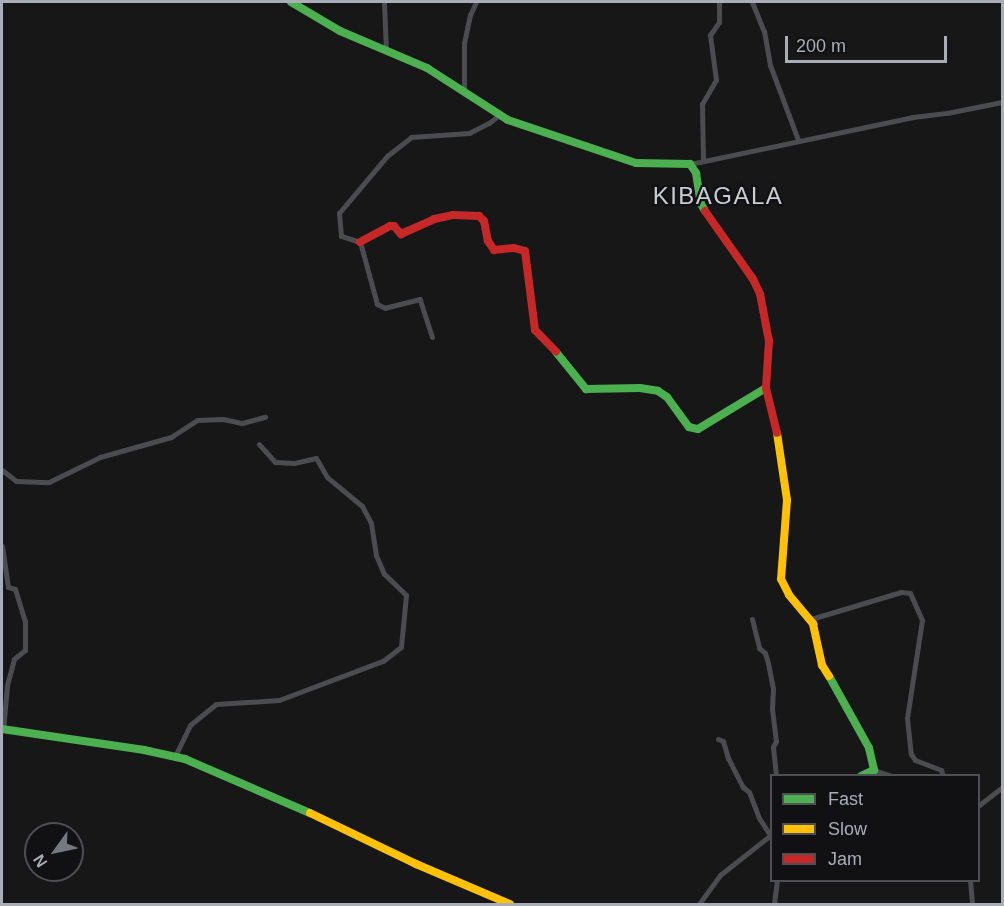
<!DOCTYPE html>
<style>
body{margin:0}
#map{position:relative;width:1004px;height:906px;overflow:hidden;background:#171717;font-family:Helvetica,sans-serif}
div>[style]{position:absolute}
.street>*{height:5px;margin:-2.5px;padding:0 2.5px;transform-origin:2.5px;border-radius:2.5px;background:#4b4c50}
.fast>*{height:8px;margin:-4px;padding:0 4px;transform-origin:4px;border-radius:4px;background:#4caf50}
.slow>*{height:8px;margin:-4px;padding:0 4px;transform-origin:4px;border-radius:4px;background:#ffc107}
.jam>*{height:8px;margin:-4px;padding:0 4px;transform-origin:4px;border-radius:4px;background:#c62828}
span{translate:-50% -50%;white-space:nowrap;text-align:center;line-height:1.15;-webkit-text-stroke:4.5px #111113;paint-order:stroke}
.quarter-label{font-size:24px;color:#c9ccd4;letter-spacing:1.5px}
.frame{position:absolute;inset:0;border:3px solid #a8adb8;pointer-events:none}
.legend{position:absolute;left:770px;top:774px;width:210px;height:108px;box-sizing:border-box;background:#111113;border:2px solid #4d4f55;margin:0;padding:8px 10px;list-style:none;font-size:18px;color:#a8adb8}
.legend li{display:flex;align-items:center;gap:12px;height:30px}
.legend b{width:30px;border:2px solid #4d4f55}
.north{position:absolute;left:24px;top:822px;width:60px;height:60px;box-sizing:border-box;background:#111113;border:2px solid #4d4f55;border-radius:50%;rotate:237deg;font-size:16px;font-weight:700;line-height:24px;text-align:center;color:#a8adb8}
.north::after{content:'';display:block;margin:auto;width:21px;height:27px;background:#757880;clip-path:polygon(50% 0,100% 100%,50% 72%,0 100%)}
.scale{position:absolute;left:785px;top:36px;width:162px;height:27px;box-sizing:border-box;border:3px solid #a8adb8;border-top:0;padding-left:8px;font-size:18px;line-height:21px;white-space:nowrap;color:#a8adb8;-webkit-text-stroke:4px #111113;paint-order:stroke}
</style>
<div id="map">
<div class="street">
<div style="left:384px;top:2px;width:49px;rotate:87.7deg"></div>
<div style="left:752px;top:2px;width:31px;rotate:68deg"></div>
<div style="left:764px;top:31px;width:35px;rotate:80deg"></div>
<div style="left:770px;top:65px;width:80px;rotate:69.5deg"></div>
<div style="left:464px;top:93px;width:50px;rotate:-90deg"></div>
<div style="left:464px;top:43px;width:29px;rotate:-78deg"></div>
<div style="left:470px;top:15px;width:14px;rotate:-65deg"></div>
<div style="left:703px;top:161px;width:57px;rotate:-91deg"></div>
<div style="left:702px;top:104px;width:28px;rotate:-60deg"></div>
<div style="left:716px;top:80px;width:45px;rotate:-97.6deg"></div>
<div style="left:710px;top:35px;width:16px;rotate:-55deg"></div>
<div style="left:719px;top:22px;width:20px;rotate:-90deg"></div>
<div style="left:690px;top:164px;width:228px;rotate:-11.9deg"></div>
<div style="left:913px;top:117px;width:34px;rotate:-7deg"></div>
<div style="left:947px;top:113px;width:56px;rotate:-11.3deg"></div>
<div style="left:432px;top:337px;width:40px;rotate:-108deg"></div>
<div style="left:420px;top:299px;width:36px;rotate:166deg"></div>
<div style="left:385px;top:308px;width:9px;rotate:-153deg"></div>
<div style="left:377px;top:304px;width:64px;rotate:-105.3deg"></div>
<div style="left:360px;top:242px;width:20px;rotate:-162deg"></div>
<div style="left:341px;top:236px;width:23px;rotate:-95deg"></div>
<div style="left:339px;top:213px;width:75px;rotate:-49.9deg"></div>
<div style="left:387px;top:156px;width:31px;rotate:-38deg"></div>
<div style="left:411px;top:137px;width:58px;rotate:-3.9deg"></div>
<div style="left:469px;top:133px;width:22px;rotate:-27deg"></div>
<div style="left:489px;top:123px;width:13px;rotate:-39deg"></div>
<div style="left:2px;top:470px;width:18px;rotate:38deg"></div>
<div style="left:16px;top:481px;width:33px;rotate:2deg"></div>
<div style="left:49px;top:482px;width:57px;rotate:-26.1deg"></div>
<div style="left:100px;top:457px;width:74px;rotate:-15.7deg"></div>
<div style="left:171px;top:437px;width:31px;rotate:-33deg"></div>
<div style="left:197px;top:420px;width:26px;rotate:-2deg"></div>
<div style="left:223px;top:419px;width:19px;rotate:12deg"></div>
<div style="left:242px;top:423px;width:24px;rotate:-15deg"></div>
<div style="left:2px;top:546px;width:41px;rotate:81.7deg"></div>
<div style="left:8px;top:587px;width:7px;rotate:16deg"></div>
<div style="left:15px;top:589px;width:34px;rotate:73deg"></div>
<div style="left:25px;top:621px;width:29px;rotate:90deg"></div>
<div style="left:25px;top:650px;width:14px;rotate:141deg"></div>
<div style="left:14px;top:659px;width:28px;rotate:105deg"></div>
<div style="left:7px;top:686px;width:44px;rotate:95.2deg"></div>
<div style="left:752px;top:619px;width:30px;rotate:76deg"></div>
<div style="left:759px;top:648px;width:8px;rotate:40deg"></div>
<div style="left:765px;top:653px;width:10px;rotate:73deg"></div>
<div style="left:768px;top:663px;width:26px;rotate:79deg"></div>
<div style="left:773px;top:689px;width:20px;rotate:93deg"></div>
<div style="left:772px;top:709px;width:32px;rotate:83deg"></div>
<div style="left:776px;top:741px;width:7px;rotate:117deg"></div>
<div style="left:773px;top:747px;width:29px;rotate:84deg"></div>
<div style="left:811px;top:619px;width:94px;rotate:-16.7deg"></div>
<div style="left:901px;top:592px;width:9px;rotate:6deg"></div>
<div style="left:910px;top:593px;width:30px;rotate:66deg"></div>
<div style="left:922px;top:620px;width:99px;rotate:98.7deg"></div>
<div style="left:907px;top:718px;width:36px;rotate:84deg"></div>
<div style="left:911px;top:754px;width:7px;rotate:56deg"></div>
<div style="left:915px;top:760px;width:28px;rotate:21deg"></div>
<div style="left:941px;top:770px;width:6px;rotate:72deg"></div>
<div style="left:718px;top:739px;width:5px;rotate:22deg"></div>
<div style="left:723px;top:741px;width:18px;rotate:74deg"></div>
<div style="left:728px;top:758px;width:33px;rotate:63deg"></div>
<div style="left:743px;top:787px;width:8px;rotate:40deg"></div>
<div style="left:749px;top:792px;width:28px;rotate:69deg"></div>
<div style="left:759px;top:818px;width:20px;rotate:57deg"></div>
<div style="left:175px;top:756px;width:34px;rotate:-64deg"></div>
<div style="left:190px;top:725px;width:33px;rotate:-39deg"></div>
<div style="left:216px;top:704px;width:63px;rotate:-3.6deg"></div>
<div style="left:279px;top:700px;width:111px;rotate:-20.6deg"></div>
<div style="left:383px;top:661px;width:23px;rotate:-38deg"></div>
<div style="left:401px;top:647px;width:52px;rotate:-84.5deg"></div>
<div style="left:406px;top:595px;width:30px;rotate:-136deg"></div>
<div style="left:384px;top:574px;width:21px;rotate:-113deg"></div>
<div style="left:376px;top:555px;width:32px;rotate:-99deg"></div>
<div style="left:371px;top:523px;width:19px;rotate:-118deg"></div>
<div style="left:362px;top:506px;width:45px;rotate:-140.4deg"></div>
<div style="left:327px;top:477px;width:22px;rotate:-120deg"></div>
<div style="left:316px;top:458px;width:23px;rotate:167deg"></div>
<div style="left:294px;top:463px;width:19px;rotate:-177deg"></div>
<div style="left:275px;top:462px;width:24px;rotate:-132deg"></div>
<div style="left:874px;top:770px;width:18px;rotate:19deg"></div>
<div style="left:978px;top:806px;width:31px;rotate:-38deg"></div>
<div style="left:970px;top:880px;width:24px;rotate:85deg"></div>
<div style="left:699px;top:904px;width:36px;rotate:-54deg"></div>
<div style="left:720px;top:875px;width:66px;rotate:-38.3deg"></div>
<div style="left:774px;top:904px;width:24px;rotate:-83deg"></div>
</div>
<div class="fast">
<div style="left:291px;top:2px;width:57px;rotate:30.6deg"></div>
<div style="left:340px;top:31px;width:95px;rotate:23deg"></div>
<div style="left:427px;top:68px;width:96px;rotate:32.7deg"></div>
<div style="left:508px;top:120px;width:135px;rotate:18.6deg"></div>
<div style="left:636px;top:163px;width:54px;rotate:1.1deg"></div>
<div style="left:690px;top:164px;width:11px;rotate:56deg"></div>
<div style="left:696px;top:173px;width:31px;rotate:81deg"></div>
<div style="left:701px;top:204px;width:8px;rotate:60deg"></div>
<div style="left:556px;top:352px;width:48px;rotate:51deg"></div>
<div style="left:586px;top:389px;width:54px;rotate:-1.1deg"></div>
<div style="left:640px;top:388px;width:18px;rotate:9deg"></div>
<div style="left:658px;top:391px;width:11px;rotate:34deg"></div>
<div style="left:667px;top:397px;width:37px;rotate:54deg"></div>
<div style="left:689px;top:427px;width:9px;rotate:13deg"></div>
<div style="left:698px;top:429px;width:79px;rotate:-31.1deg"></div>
<div style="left:829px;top:676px;width:82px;rotate:60.9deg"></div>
<div style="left:869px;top:748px;width:23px;rotate:77deg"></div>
<div style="left:874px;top:770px;width:14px;rotate:155deg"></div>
<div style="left:2px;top:729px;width:144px;rotate:8.4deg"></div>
<div style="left:144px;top:750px;width:42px;rotate:12.4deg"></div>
<div style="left:185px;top:759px;width:136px;rotate:23.4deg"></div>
</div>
<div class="slow">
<div style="left:777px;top:433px;width:68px;rotate:81.5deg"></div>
<div style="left:787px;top:500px;width:79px;rotate:94.3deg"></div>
<div style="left:781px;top:579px;width:18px;rotate:63deg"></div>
<div style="left:789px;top:595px;width:38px;rotate:50deg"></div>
<div style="left:813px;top:624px;width:42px;rotate:77.6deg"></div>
<div style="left:822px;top:665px;width:13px;rotate:58deg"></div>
<div style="left:310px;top:813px;width:118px;rotate:25.7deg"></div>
<div style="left:416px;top:864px;width:102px;rotate:23.1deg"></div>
</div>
<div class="jam">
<div style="left:705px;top:211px;width:83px;rotate:54.8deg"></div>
<div style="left:753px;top:279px;width:17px;rotate:65deg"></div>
<div style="left:760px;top:294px;width:48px;rotate:79.2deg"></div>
<div style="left:769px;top:341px;width:47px;rotate:93.7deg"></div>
<div style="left:766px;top:388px;width:46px;rotate:76.3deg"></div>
<div style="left:360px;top:242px;width:34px;rotate:-28deg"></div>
<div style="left:390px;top:226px;width:4px"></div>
<div style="left:394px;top:226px;width:11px;rotate:49deg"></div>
<div style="left:401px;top:234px;width:36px;rotate:-24deg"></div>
<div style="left:434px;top:219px;width:19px;rotate:-12deg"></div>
<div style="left:453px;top:215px;width:26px;rotate:2deg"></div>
<div style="left:479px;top:216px;width:7px;rotate:45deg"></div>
<div style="left:484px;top:221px;width:20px;rotate:79deg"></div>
<div style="left:488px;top:241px;width:11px;rotate:56deg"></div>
<div style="left:494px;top:250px;width:20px;rotate:-6deg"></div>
<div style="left:514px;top:248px;width:11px;rotate:15deg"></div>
<div style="left:525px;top:251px;width:80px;rotate:82.8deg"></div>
<div style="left:535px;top:330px;width:30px;rotate:46deg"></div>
</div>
<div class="quarter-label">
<span style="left:718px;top:196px">KIBAGALA</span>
</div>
<div class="frame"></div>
<ul class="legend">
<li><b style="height:8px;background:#4caf50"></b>Fast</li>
<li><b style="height:8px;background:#ffc107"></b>Slow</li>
<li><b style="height:8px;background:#c62828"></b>Jam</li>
</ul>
<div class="north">N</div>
<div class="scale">200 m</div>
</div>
